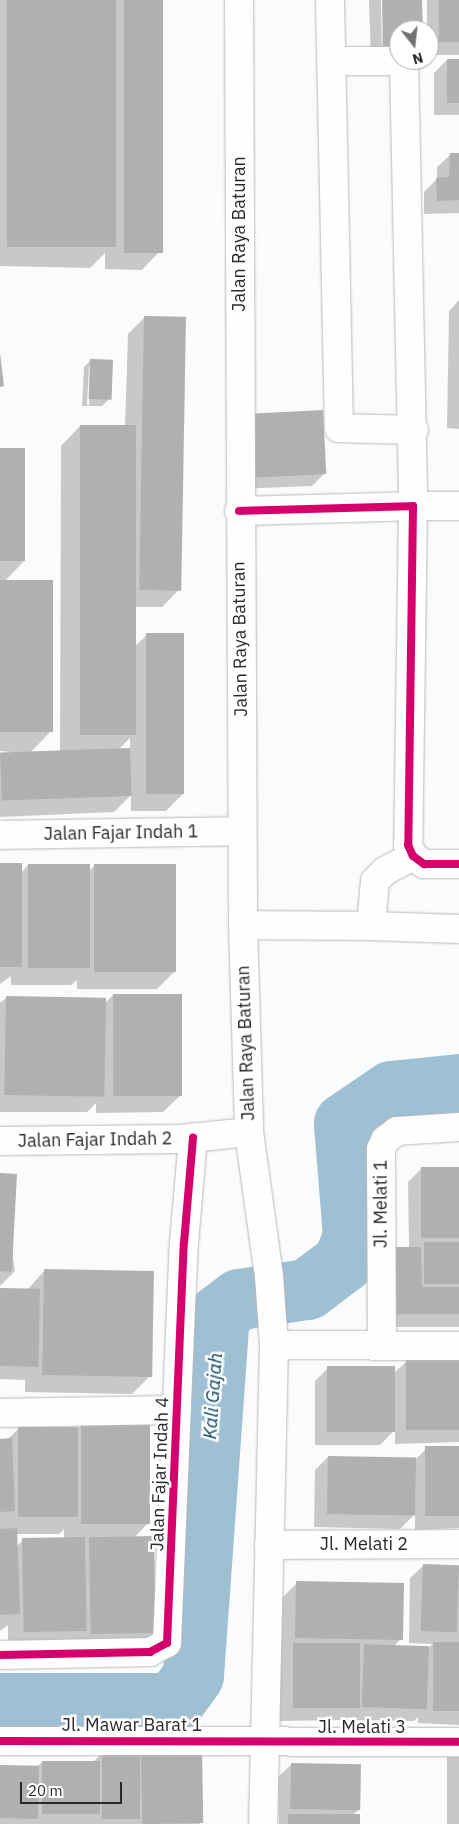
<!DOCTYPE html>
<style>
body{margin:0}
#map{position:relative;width:459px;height:1824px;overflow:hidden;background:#f9fbfd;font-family:"IBM Plex Sans",sans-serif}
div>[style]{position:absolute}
.shadow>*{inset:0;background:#0003;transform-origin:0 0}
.river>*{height:61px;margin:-30.5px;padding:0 30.5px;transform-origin:30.5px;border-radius:30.5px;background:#9fbfd3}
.building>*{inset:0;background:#afb0b1;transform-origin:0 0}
.roads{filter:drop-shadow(0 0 1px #b8babb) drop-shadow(0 0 1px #b8babb)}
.minor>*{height:28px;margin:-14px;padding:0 14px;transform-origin:14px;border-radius:14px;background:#fefeff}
.major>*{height:28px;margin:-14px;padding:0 14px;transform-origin:14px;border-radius:14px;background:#fefeff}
.cycleway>*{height:8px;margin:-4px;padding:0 4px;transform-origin:4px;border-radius:4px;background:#d6006c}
span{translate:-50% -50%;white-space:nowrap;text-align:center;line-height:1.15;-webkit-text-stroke:5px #fff;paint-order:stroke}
.street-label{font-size:18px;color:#28292b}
.water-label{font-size:19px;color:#094562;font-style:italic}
.north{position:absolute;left:389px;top:20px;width:50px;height:50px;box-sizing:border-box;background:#fff;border:1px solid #a9a9aa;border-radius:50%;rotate:164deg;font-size:14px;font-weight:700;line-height:20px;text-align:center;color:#28292b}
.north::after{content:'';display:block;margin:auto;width:18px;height:22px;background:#717274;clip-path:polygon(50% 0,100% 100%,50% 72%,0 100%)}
.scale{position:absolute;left:20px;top:1782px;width:102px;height:22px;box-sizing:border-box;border:2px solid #28292b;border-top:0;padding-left:6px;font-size:15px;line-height:18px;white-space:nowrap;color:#28292b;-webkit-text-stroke:4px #fff;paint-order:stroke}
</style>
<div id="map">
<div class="shadow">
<div style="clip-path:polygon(0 0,161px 0,159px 252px,142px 270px,105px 269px,105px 253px,90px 268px,0 266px)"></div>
<div style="clip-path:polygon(369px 0,381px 0,382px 56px,384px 0,421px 0,421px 30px,399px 30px,399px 60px,409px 61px,371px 62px)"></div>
<div style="left:427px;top:0;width:32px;height:55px"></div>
<div style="clip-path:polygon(447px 60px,459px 60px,459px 115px,434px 115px,434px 73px)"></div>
<div style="clip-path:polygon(451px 154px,459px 154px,459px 213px,424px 214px,424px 192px,437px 179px,437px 167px)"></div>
<div style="clip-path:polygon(459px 300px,459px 429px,447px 428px,449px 311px)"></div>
<div style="clip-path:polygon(evenodd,145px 317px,179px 590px,162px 607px,134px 607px,134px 647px,147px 635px,183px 794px,166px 811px,131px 811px,131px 795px,114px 812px,0 817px,0 754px,23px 753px,0 751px,0 450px,25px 560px,4px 582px,51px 731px,30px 753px,60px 752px,61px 446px,80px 426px,125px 426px,128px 334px,145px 317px,130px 738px,130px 749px,119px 749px,130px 738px)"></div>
<div style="clip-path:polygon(evenodd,91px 360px,109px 399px,102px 406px,82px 406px,84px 367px,91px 360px,89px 366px,91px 366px,89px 405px,87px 405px,89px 366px)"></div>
<div style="clip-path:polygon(232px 428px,325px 473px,312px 486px,234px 489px)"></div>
<div style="clip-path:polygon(0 865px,21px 873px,28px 865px,89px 871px,95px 865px,174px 972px,157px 989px,77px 989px,77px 980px,71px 985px,11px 985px,11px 976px,0 984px)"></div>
<div style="clip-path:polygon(0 990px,0 1003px,6px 998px,105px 1003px,113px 995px,181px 1095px,163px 1112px,96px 1113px,96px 1103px,87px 1112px,0 1112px)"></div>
<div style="clip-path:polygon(459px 1168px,459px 1327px,376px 1327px,409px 1248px,408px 1182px,421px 1169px)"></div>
<div style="clip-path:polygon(0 1174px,15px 1271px,0 1286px)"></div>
<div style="clip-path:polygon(45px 1270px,149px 1377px,132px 1394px,25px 1392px,25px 1380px,0 1379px,0 1289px,27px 1290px)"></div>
<div style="clip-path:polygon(459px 1359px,459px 1442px,395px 1444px,395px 1430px,380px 1445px,315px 1445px,315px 1381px,328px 1368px,393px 1374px,407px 1361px)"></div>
<div style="clip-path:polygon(evenodd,82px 1424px,148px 1523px,134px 1538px,154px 1633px,137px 1650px,8px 1649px,8px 1625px,0 1631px,0 1440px,7px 1440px,19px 1428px,78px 1428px,82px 1424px,64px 1529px,64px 1539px,22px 1541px,16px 1547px,16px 1534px,59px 1534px,64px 1529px)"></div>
<div style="clip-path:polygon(459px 1448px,459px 1528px,415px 1530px,415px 1514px,400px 1529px,314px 1527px,315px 1470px,328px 1457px,416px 1459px,426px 1449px)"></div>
<div style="clip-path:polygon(424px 1565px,459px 1566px,459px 1725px,418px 1723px,418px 1717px,414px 1721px,350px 1720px,350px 1716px,346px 1720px,280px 1721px,280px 1658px,283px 1655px,279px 1655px,280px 1600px,297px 1583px,402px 1638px,394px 1646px,429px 1647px,433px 1644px,409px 1643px,410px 1578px)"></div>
<div style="clip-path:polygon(142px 1752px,200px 1824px,0 1824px,0 1767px,37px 1767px,42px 1762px,92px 1763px,102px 1753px)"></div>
<div style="left:459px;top:1757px;width:67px;height:12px;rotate:90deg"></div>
<div style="clip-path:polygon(292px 1764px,359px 1809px,353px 1815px,359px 1824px,279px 1824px,278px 1777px)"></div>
</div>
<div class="river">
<div style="left:0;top:1703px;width:173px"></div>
<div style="left:173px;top:1703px;width:34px;rotate:-54deg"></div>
<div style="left:193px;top:1675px;width:362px;rotate:-85.9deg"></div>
<div style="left:219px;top:1314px;width:25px;rotate:-37deg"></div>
<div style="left:239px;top:1299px;width:69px;rotate:-8.4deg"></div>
<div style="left:307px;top:1289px;width:45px;rotate:-36.9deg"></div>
<div style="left:343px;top:1262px;width:28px;rotate:-69deg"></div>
<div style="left:353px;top:1236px;width:113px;rotate:-94.6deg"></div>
<div style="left:344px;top:1123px;width:57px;rotate:-34.2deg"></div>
<div style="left:391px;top:1091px;width:68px;rotate:-5.9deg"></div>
</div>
<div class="building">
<div style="left:7px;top:0;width:109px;height:247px"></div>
<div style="left:124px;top:0;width:39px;height:253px"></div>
<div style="clip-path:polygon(382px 0,422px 0,423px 30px,399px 30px,399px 49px,383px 49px)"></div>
<div style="left:439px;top:0;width:20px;height:42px"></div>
<div style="left:447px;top:59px;width:12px;height:44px"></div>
<div style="clip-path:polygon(450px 153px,459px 153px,459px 200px,437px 201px,436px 178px,449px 177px)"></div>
<div style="left:144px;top:316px;width:42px;height:274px;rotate:1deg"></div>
<div style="clip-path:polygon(0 353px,4px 386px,0 387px)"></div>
<div style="left:90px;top:359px;width:23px;height:40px;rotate:2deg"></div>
<div style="left:323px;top:410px;width:64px;height:79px;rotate:87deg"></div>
<div style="left:80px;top:425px;width:56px;height:310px"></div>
<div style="left:0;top:448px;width:25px;height:113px"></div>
<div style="left:0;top:580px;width:53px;height:152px"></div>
<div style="left:184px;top:633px;width:161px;height:38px;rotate:90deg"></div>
<div style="left:130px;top:748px;width:48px;height:130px;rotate:88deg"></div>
<div style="left:0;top:863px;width:22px;height:104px"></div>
<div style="left:28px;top:864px;width:62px;height:104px"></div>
<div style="left:94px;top:864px;width:82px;height:108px"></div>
<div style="left:113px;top:994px;width:69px;height:102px"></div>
<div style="left:6px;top:996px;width:100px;height:99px;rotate:1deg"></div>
<div style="left:421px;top:1167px;width:38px;height:71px"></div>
<div style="left:0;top:1173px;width:17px;height:98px;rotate:3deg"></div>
<div style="left:459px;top:1242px;width:42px;height:35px;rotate:90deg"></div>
<div style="clip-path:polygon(388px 1247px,421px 1247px,422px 1287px,459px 1287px,459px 1314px,389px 1314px)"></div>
<div style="left:44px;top:1269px;width:110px;height:106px;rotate:1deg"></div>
<div style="left:0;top:1288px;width:40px;height:78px;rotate:1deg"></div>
<div style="left:459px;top:1358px;width:72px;height:53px;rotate:90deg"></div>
<div style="left:327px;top:1366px;width:68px;height:66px"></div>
<div style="left:81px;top:1423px;width:69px;height:101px"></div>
<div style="left:18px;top:1427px;width:60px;height:90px"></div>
<div style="clip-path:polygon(12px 1438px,15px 1511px,0 1512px,0 1439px)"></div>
<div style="left:459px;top:1446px;width:70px;height:34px;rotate:90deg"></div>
<div style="left:328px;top:1456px;width:88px;height:58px;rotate:1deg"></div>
<div style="clip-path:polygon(17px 1528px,20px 1614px,0 1615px,0 1529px)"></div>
<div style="left:154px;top:1536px;width:97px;height:65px;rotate:89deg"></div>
<div style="left:85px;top:1537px;width:94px;height:63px;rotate:89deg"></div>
<div style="left:423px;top:1564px;width:36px;height:67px;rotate:2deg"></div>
<div style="left:296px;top:1581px;width:108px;height:57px;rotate:1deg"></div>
<div style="left:433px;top:1642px;width:26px;height:69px"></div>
<div style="left:293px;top:1643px;width:67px;height:65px"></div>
<div style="left:364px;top:1644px;width:65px;height:63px;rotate:2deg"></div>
<div style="left:202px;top:1750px;width:73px;height:61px;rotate:89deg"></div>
<div style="left:102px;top:1751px;width:38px;height:68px"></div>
<div style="left:42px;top:1761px;width:58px;height:53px"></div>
<div style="left:291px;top:1763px;width:70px;height:46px;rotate:1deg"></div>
<div style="left:0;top:1765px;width:39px;height:53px;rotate:1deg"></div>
<div style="left:288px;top:1814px;width:72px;height:10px"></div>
</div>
<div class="roads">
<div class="minor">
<div style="left:330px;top:0;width:428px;rotate:88.8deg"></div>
<div style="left:339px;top:428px;width:75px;rotate:1.5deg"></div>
<div style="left:331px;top:61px;width:73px"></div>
<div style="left:404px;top:61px;width:445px;rotate:88.8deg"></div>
<div style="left:413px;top:506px;width:46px"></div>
<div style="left:239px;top:511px;width:174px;rotate:-1.6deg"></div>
<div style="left:413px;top:506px;width:339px;rotate:90.8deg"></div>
<div style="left:408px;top:845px;width:12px;rotate:66deg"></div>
<div style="left:413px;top:856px;width:14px;rotate:36deg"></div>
<div style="left:424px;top:864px;width:35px"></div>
<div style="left:0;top:835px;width:242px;rotate:-0.9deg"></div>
<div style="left:413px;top:856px;width:32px;rotate:152deg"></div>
<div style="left:385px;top:871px;width:14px;rotate:135deg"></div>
<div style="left:375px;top:881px;width:45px;rotate:95.1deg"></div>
<div style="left:371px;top:926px;width:88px;rotate:2deg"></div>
<div style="left:243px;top:925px;width:128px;rotate:0.4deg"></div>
<div style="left:0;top:1141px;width:181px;rotate:-0.6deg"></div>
<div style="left:181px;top:1139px;width:68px;rotate:-5.9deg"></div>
<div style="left:274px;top:1345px;width:185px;rotate:0.3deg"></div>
<div style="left:382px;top:1346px;width:197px;rotate:-90.3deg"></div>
<div style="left:381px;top:1149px;width:10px;rotate:-66deg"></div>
<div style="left:385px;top:1140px;width:15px;rotate:-37deg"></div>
<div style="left:397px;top:1131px;width:62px;rotate:-3.7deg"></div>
<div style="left:0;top:1413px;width:177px;rotate:-1deg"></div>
<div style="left:269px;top:1545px;width:190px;rotate:-0.3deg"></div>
<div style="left:0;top:1655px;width:150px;rotate:-1.1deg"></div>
<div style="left:150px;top:1652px;width:19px;rotate:-28deg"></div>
<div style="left:167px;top:1643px;width:400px;rotate:-87.6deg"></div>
<div style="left:184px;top:1243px;width:106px;rotate:-85.1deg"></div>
<div style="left:0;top:1741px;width:459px;rotate:0.1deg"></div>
</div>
<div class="major">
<div style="left:239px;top:0;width:925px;rotate:89.75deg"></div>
<div style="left:243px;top:925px;width:207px;rotate:88.3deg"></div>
<div style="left:249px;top:1132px;width:145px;rotate:82.1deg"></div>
<div style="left:269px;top:1276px;width:69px;rotate:85.9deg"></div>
<div style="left:274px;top:1345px;width:479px;rotate:91.3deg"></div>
</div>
</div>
<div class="cycleway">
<div style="left:239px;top:511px;width:174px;rotate:-1.6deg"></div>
<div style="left:413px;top:506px;width:339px;rotate:90.8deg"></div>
<div style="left:408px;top:845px;width:12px;rotate:66deg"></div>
<div style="left:413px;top:856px;width:14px;rotate:36deg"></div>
<div style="left:424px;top:864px;width:35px"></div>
<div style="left:0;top:1655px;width:150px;rotate:-1.1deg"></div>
<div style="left:150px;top:1652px;width:19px;rotate:-28deg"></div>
<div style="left:167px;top:1643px;width:400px;rotate:-87.6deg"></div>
<div style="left:184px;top:1243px;width:106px;rotate:-85.1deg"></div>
<div style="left:0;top:1741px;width:459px;rotate:0.1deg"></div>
</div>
<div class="street-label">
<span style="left:239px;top:234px;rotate:-90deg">Jalan Raya Baturan</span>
<span style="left:240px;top:639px;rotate:-91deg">Jalan Raya Baturan</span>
<span style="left:121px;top:833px;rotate:-1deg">Jalan Fajar Indah 1</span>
<span style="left:246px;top:1043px;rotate:-92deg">Jalan Raya Baturan</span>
<span style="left:95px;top:1140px;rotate:-1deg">Jalan Fajar Indah 2</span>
<span style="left:381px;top:1204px;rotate:-90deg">Jl. Melati 1</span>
<span style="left:160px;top:1474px;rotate:-88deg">Jalan Fajar Indah 4</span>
<span style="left:364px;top:1544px">Jl. Melati 2</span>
<span style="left:132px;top:1725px">Jl. Mawar Barat 1</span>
<span style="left:362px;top:1727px">Jl. Melati 3</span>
</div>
<div class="water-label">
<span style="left:213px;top:1396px;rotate:-86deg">Kali Gajah</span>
</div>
<div class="north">N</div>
<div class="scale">20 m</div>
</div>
